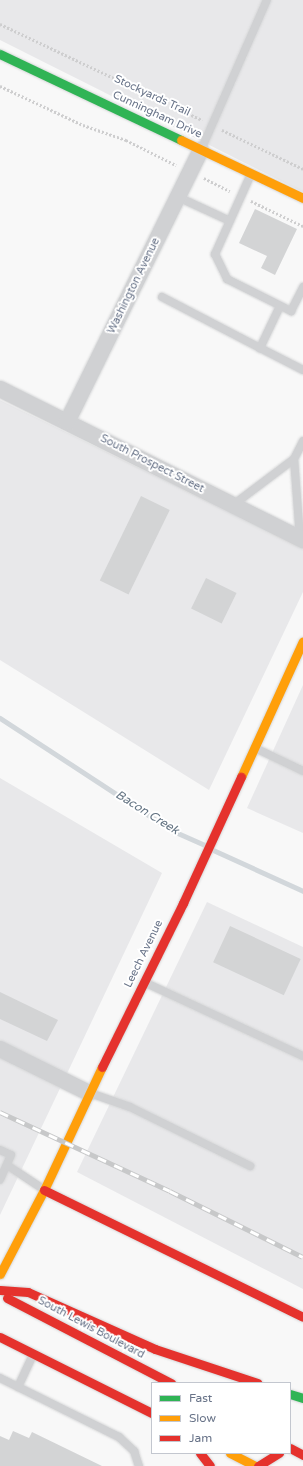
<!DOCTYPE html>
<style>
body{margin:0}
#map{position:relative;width:303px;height:1466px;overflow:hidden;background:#f8f8f8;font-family:"Varela Round",sans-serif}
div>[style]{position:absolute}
.built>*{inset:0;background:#e8e8ea}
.stream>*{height:5px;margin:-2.5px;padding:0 2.5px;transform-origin:2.5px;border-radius:2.5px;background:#d2d7db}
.building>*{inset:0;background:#d3d4d5;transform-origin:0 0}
.path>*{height:2.5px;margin-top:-1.25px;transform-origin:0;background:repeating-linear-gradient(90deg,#cececf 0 2px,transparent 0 4px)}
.roads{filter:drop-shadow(0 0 1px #d5d6d7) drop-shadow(0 0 1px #d5d6d7)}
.lane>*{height:8px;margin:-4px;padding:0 4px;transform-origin:4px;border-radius:4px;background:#d0d1d3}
.street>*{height:16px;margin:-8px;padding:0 8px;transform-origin:8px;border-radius:8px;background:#d0d1d3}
.fast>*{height:9px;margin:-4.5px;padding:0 4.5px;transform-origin:4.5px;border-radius:4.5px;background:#30b455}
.slow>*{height:9px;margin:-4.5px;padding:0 4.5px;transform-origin:4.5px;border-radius:4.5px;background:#ff9f0a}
.jam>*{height:9px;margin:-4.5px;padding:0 4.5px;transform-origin:4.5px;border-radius:4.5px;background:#e5322d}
.rail>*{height:4.5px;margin-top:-2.25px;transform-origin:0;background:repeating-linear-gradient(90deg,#fff 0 9px,#c7c8c9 0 18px);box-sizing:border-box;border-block:1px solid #c7c8c9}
span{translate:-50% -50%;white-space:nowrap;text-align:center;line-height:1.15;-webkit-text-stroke:4px #fff;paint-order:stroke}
.street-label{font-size:11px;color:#687388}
.water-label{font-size:12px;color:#647483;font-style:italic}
.legend{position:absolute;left:151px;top:1382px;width:140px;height:72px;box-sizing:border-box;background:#fff;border:1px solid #c3c7cf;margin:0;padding:5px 7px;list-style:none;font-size:12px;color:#687388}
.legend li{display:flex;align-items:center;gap:8px;height:20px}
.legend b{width:20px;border:1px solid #c3c7cf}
</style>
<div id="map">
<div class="built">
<div style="clip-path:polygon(0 0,303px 0,303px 192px,0 40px)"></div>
<div style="clip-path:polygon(0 400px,303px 548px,303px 592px,209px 790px,0 660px)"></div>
<div style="clip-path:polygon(303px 685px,303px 833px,247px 808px)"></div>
<div style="clip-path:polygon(0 778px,162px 873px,0 1215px)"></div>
<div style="clip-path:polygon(207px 902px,303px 947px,303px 1289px,77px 1172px)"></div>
</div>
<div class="stream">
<div style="left:0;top:718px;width:207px;rotate:33.2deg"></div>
<div style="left:173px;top:831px;width:34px;rotate:24deg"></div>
<div style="left:213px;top:850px;width:99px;rotate:24.5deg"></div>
</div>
<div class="building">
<div style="clip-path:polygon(255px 209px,297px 229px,275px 275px,261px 268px,267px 256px,239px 243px)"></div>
<div style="left:141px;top:496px;width:32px;height:94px;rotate:26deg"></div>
<div style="left:206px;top:578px;width:34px;height:34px;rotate:26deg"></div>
<div style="left:230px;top:926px;width:78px;height:40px;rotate:25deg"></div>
<div style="clip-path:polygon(0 992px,58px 1020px,47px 1041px,0 1019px)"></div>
<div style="clip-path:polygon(13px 1431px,29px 1438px,32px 1432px,102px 1466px,0 1466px,0 1436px,9px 1440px)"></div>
</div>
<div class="path">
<div style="left:0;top:24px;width:224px;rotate:25.4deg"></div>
<div style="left:0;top:86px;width:92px;rotate:25.2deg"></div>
<div style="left:83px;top:125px;width:46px;rotate:19.2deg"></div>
<div style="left:126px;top:140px;width:56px;rotate:26.6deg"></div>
<div style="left:222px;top:130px;width:90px;rotate:25.7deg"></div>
<div style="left:204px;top:178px;width:29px;rotate:27deg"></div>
<div style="left:251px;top:201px;width:58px;rotate:25.7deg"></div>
</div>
<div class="roads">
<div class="lane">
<div style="left:201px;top:150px;width:164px;rotate:-66.3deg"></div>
<div style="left:251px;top:174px;width:88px;rotate:114.2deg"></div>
<div style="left:215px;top:254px;width:28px;rotate:64deg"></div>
<div style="left:227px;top:279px;width:72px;rotate:26.6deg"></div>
<div style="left:291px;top:311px;width:27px;rotate:-63deg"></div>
<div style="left:178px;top:197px;width:57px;rotate:24.8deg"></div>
<div style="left:162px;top:297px;width:110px;rotate:27.5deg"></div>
<div style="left:280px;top:306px;width:47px;rotate:115.5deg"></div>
<div style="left:260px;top:348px;width:48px;rotate:27.1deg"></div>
<div style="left:233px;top:505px;width:76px;rotate:-37deg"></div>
<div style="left:300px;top:538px;width:79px;rotate:-94.3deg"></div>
<div style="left:294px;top:459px;width:20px;rotate:-63deg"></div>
<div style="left:255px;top:748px;width:53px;rotate:25.6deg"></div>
<div style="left:144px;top:982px;width:175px;rotate:25deg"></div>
<div style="left:90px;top:1093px;width:42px;rotate:19.3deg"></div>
<div style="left:130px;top:1107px;width:134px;rotate:26.2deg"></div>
<div style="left:0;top:1150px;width:12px;rotate:24deg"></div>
<div style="left:11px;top:1155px;width:27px;rotate:114deg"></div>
<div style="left:7px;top:1165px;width:43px;rotate:33.7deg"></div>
<div style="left:0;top:1378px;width:133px;rotate:26.4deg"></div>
<div style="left:119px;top:1437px;width:21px;rotate:43deg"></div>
<div style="left:134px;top:1451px;width:16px;rotate:72deg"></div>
<div style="left:18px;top:1387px;width:35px;rotate:-65deg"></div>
</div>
<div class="street">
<div style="left:0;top:389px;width:339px;rotate:26.5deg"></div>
<div style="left:67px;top:422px;width:303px;rotate:-63.8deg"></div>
<div style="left:0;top:1049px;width:99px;rotate:26.3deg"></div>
</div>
<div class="fast">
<div style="left:0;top:54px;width:200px;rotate:25.4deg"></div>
<div style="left:290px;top:1394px;width:14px;rotate:17deg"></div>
</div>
<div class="slow">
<div style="left:181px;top:140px;width:135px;rotate:25.4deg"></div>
<div style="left:241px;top:777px;width:149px;rotate:-65.5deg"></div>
<div style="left:0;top:1274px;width:95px;rotate:-62.4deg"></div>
<div style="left:44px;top:1190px;width:136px;rotate:-64.8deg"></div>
<div style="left:230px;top:1453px;width:29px;rotate:27deg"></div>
</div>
<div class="jam">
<div style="left:102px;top:1067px;width:183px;rotate:-63.7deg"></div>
<div style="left:183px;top:903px;width:139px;rotate:-65.3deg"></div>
<div style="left:44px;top:1190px;width:288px;rotate:26.1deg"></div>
<div style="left:0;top:1290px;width:28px;rotate:4deg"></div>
<div style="left:28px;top:1292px;width:139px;rotate:24.2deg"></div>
<div style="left:155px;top:1349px;width:108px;rotate:18.4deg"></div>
<div style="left:7px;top:1298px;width:185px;rotate:27.4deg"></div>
<div style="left:0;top:1337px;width:170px;rotate:26.6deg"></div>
<div style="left:290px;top:1448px;width:15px;rotate:28deg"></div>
<div style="left:200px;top:1453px;width:16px;rotate:52deg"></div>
<div style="left:258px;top:1466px;width:25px;rotate:-32deg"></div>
</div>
</div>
<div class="rail">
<div style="left:0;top:1112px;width:187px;rotate:24.9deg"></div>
<div style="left:170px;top:1191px;width:148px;rotate:26.4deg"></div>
</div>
<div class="street-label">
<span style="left:152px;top:96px;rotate:25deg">Stockyards Trail</span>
<span style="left:157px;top:115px;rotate:25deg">Cunningham Drive</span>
<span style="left:134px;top:286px;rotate:-64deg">Washington Avenue</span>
<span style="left:152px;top:464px;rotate:27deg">South Prospect Street</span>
<span style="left:144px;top:954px;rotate:-64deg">Leech Avenue</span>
<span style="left:91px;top:1328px;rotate:28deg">South Lewis Boulevard</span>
</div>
<div class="water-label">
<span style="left:147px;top:813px;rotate:32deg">Bacon Creek</span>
</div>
<ul class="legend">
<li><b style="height:5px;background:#30b455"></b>Fast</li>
<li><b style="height:5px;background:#ff9f0a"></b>Slow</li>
<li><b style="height:5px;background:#e5322d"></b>Jam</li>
</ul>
</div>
